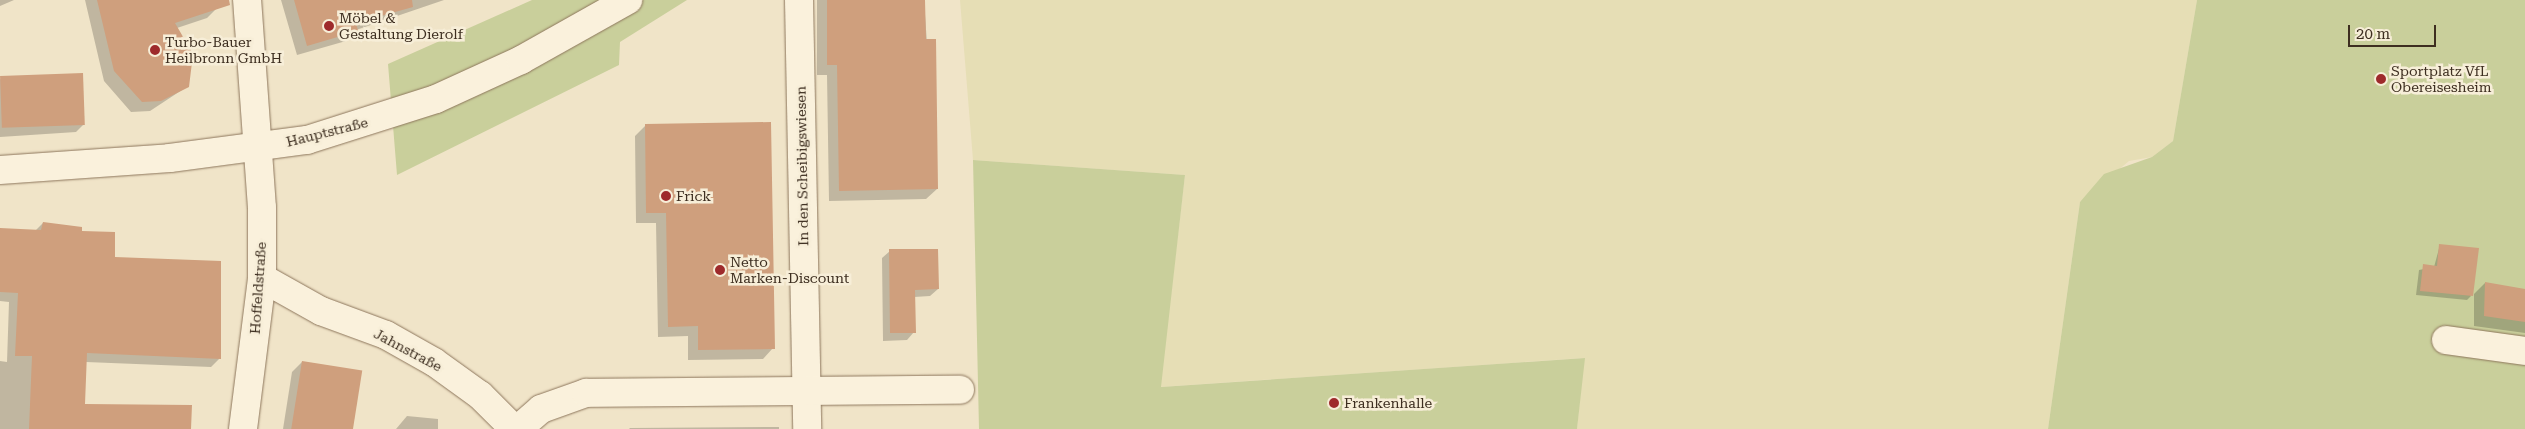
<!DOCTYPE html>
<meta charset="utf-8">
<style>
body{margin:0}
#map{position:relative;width:2525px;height:429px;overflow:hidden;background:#f0e4c8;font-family:"Roboto Serif",serif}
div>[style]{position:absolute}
.farmland>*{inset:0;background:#e6deb5}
.green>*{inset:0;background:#c9cf9b}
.shadow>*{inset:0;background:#0003}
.building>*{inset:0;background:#cf9f7d;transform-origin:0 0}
.roads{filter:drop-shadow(0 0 1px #8d765c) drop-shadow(0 0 1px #8d765c)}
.street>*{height:28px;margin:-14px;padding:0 14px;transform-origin:14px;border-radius:14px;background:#faf1dc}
.secondary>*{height:28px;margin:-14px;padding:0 14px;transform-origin:14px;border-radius:14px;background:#faf1dc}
.dots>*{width:14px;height:14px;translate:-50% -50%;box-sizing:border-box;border:2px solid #f7eed8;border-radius:50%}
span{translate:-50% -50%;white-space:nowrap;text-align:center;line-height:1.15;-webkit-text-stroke:5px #f7eed8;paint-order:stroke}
.poi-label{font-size:14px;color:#3d2e20}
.left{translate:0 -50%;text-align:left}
.street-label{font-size:14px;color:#3d2e20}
.scale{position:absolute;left:2348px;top:25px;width:88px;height:22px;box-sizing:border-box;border:2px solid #3d2e20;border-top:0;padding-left:6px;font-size:15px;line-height:18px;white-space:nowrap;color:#3d2e20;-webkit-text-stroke:4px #f7eed8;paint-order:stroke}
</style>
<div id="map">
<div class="farmland">
<div style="clip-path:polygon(960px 0,2197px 0,2173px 141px,2152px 157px,2129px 161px,2080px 202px,2048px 429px,1577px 429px,1584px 358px,1160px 387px,1185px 175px,973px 160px)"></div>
</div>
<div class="green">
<div style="clip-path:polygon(532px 0,687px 0,620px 42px,619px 65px,397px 175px,388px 64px)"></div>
<div style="clip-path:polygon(2197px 0,2525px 0,2525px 429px,2048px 429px,2080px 202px,2104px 174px,2152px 157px,2173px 141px)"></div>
<div style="clip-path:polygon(973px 160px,1185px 175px,1161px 387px,1585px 358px,1577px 429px,979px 429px)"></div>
</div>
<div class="shadow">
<div style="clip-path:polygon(0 0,14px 0,0 6px)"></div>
<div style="clip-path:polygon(85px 0,215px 0,217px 8px,207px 18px,177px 28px,188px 86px,150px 111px,131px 112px,104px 81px)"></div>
<div style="clip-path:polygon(281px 0,444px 0,356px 30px,346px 41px,297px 55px)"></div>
<div style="clip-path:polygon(817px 0,924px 0,937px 189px,926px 199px,829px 201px,827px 75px,817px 75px)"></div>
<div style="clip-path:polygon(0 79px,84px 124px,76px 132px,0 137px)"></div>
<div style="clip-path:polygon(646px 125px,773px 348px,763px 359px,688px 360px,688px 336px,658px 337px,656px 223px,636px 223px,635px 136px)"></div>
<div style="clip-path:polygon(43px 223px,80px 232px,220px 358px,211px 367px,86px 362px,84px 405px,190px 429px,0 429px,0 361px,7px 362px,9px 302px,0 301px,0 229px,35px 231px)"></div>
<div style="clip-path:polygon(2440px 245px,2471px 296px,2467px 300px,2416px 295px,2419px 270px,2434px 267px)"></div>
<div style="clip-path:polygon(890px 251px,938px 289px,930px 296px,914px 297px,914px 332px,907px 340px,883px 341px,882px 258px)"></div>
<div style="clip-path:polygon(2485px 283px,2525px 290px,2525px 333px,2474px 326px,2474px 294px)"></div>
<div style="clip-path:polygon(302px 362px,351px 429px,283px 429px,292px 372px)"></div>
<div style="clip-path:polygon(407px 416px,438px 419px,438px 429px,396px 429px)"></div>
<div style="clip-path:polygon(779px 427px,779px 429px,629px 429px,630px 428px)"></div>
</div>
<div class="building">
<div style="clip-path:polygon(97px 0,229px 0,230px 5px,175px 23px,193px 54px,189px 87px,161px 101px,142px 102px,114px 71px)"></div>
<div style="clip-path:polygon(294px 0,412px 0,413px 7px,356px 23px,358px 31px,307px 46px)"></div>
<div style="clip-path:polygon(827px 0,925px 0,926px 39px,936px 39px,938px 189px,839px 191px,837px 65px,827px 65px)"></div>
<div style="left:83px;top:73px;width:52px;height:83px;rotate:88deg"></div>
<div style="clip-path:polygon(771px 122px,775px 349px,698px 350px,698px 326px,668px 327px,666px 213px,646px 213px,645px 124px)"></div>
<div style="clip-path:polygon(43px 222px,82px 227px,82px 231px,115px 232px,115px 257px,221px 261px,221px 359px,87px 353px,85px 404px,192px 405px,191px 429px,29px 429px,32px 356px,15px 356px,18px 293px,0 292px,0 228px,41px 230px)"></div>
<div style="clip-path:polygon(2439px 244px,2479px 248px,2473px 296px,2420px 291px,2423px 264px,2437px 266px)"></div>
<div style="clip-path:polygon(889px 249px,938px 249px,939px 289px,915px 290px,916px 333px,890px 333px)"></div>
<div style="clip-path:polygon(2485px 282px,2525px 289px,2525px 322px,2484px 316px)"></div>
<div style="left:302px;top:361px;width:61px;height:69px;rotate:9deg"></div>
</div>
<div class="roads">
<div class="street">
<div style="left:799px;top:0;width:429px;rotate:88.9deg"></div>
<div style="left:262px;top:278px;width:68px;rotate:29.2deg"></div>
<div style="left:321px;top:311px;width:69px;rotate:20.3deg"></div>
<div style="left:386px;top:335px;width:55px;rotate:29.4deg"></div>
<div style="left:434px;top:362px;width:57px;rotate:35.7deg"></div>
<div style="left:480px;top:395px;width:48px;rotate:45deg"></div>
<div style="left:2446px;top:340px;width:80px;rotate:7.9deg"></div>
<div style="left:243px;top:429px;width:152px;rotate:-82.8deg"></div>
<div style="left:262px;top:278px;width:70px;rotate:-90deg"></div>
<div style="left:262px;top:208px;width:209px;rotate:-94.1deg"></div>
<div style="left:518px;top:429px;width:30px;rotate:-41deg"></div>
<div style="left:541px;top:409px;width:48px;rotate:-19.6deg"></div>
<div style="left:586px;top:393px;width:374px;rotate:-0.5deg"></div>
</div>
<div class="secondary">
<div style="left:0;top:170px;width:170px;rotate:-4deg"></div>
<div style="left:170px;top:158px;width:138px;rotate:-7.5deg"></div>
<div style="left:307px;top:140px;width:135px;rotate:-17.6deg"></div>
<div style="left:436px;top:99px;width:94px;rotate:-24.6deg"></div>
<div style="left:521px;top:60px;width:123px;rotate:-29.3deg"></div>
</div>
</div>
<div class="dots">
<div style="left:329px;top:26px;background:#9e2a2b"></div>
<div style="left:155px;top:50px;background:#9e2a2b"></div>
<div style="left:2381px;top:79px;background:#9e2a2b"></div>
<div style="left:666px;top:196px;background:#9e2a2b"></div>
<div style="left:720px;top:270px;background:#9e2a2b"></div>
<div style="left:1334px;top:403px;background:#9e2a2b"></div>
</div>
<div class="poi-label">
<span class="left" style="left:339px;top:26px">Möbel &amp;<br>Gestaltung Dierolf</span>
<span class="left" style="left:165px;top:50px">Turbo-Bauer<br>Heilbronn GmbH</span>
<span class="left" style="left:2391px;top:79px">Sportplatz VfL<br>Obereisesheim</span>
<span class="left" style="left:676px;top:196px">Frick</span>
<span class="left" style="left:730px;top:270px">Netto<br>Marken-Discount</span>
<span class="left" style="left:1344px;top:403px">Frankenhalle</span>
</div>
<div class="street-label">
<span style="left:327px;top:132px;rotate:-14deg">Hauptstraße</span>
<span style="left:802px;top:166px;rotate:-91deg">In den Scheibigswiesen</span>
<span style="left:258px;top:288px;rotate:-86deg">Hoffeldstraße</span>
<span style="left:408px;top:350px;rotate:28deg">Jahnstraße</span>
</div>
<div class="scale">20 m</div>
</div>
